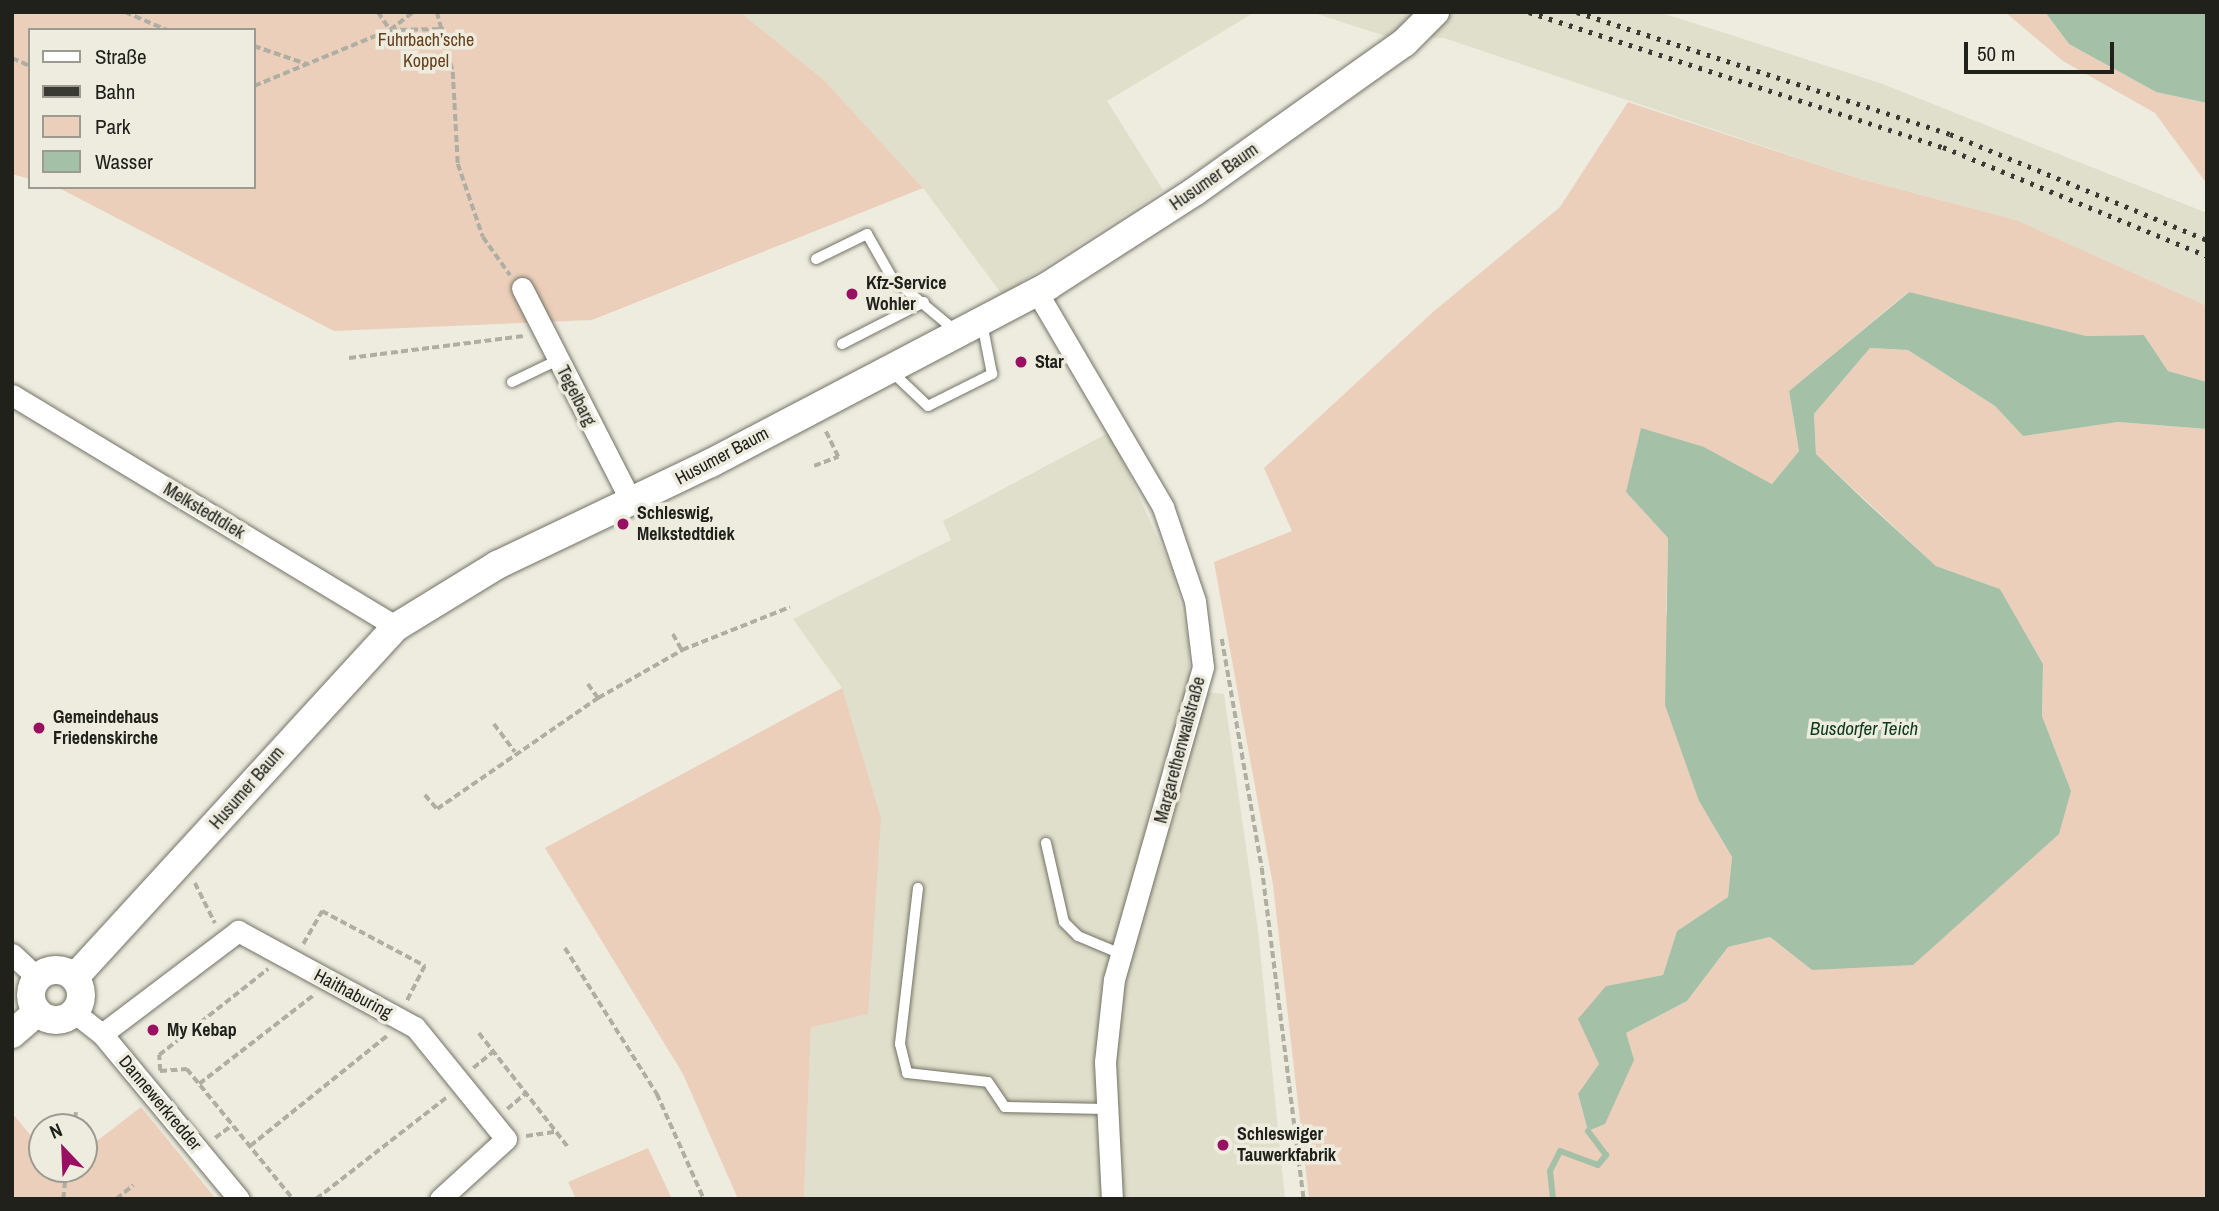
<!DOCTYPE html>
<meta charset="utf-8">
<style>
body{margin:0}
#map{position:relative;width:2219px;height:1211px;overflow:hidden;background:#edecdf;font-family:"Archivo Narrow",sans-serif}
div>[style]{position:absolute}
.built>*{inset:0;background:#e0dfcb}
.green>*{inset:0;background:#ebcfba}
.water>*{inset:0;background:#a4c1a8}
.stream>*{height:6px;margin:-3px;padding:0 3px;transform-origin:3px;border-radius:3px;background:#a4c1a8}
.path>*{height:3.5px;margin-top:-1.75px;transform-origin:0;background:repeating-linear-gradient(90deg,#aeaea3 0 7px,transparent 0 10.5px)}
.roads{filter:drop-shadow(0 0 2px #727266) drop-shadow(0 0 2px #727266)}
.lane>*{height:10px;margin:-5px;padding:0 5px;transform-origin:5px;border-radius:5px;background:#fff}
.street>*{height:21px;margin:-10.5px;padding:0 10.5px;transform-origin:10.5px;border-radius:10.5px;background:#fff}
.secondary>*{height:28px;margin:-14px;padding:0 14px;transform-origin:14px;border-radius:14px;background:#fff}
.secondary>.ring{margin:-14px;padding:0;box-sizing:content-box;background:none;border:28px solid #fff;border-radius:50%}
.rail>*{height:5px;margin-top:-2.5px;transform-origin:0;background:repeating-linear-gradient(90deg,#3a3a34 0 3.5px,transparent 0 10.5px)}
.dots>*{width:19px;height:19px;translate:-50% -50%;box-sizing:border-box;border:4px solid #edecdf;border-radius:50%}
span{translate:-50% -50%;white-space:nowrap;text-align:center;line-height:1.15;-webkit-text-stroke:7px #edecdf;paint-order:stroke}
.park-label{font-size:18px;color:#683f1a}
.street-label{font-size:18px;color:#21211c}
.poi-label{font-size:18px;color:#21211c;font-weight:700}
.left{translate:0 -50%;text-align:left}
.water-label{font-size:19px;color:#0b3b1a;font-style:italic}
.frame{position:absolute;inset:0;border:14px solid #21211c;pointer-events:none}
.legend{position:absolute;left:28px;top:28px;width:228px;height:161px;box-sizing:border-box;background:#edecdf;border:2px solid #9b9b91;margin:0;padding:9px 12px;list-style:none;font-size:21px;color:#21211c}
.legend li{display:flex;align-items:center;gap:14px;height:35px}
.legend b{width:35px;border:2px solid #9b9b91}
.north{position:absolute;left:28px;top:1113px;width:70px;height:70px;box-sizing:border-box;background:#edecdf;border:2px solid #9b9b91;border-radius:50%;rotate:337deg;font-size:19px;font-weight:700;line-height:28px;text-align:center;color:#21211c}
.north::after{content:'';display:block;margin:auto;width:24px;height:32px;background:#990f61;clip-path:polygon(50% 0,100% 100%,50% 72%,0 100%)}
.scale{position:absolute;left:1964px;top:42px;width:150px;height:32px;box-sizing:border-box;border:4px solid #21211c;border-top:0;padding-left:9px;font-size:21px;line-height:24px;white-space:nowrap;color:#21211c;-webkit-text-stroke:5px #edecdf;paint-order:stroke}
</style>
<div id="map">
<div class="built">
<div style="clip-path:polygon(740px 12px,1255px 12px,1107px 101px,1163px 190px,1021px 282px,1018px 316px,923px 188px,824px 80px)"></div>
<div style="clip-path:polygon(1311px 12px,1659px 12px,1880px 83px,2207px 213px,2207px 306px,2016px 220px,1857px 178px,1444px 38px,1385px 36px)"></div>
<div style="clip-path:polygon(1110px 432px,1172px 570px,1189px 643px,1189px 690px,1224px 694px,1258px 930px,1285px 1199px,804px 1199px,811px 1027px,842px 688px,793px 619px,951px 540px,943px 521px)"></div>
</div>
<div class="green">
<div style="clip-path:polygon(12px 12px,740px 12px,824px 80px,923px 188px,592px 320px,334px 331px,57px 187px,254px 187px,254px 30px,30px 30px,30px 179px,12px 174px)"></div>
<div style="clip-path:polygon(2005px 12px,2045px 12px,2069px 44px,2156px 92px,2207px 103px,2207px 184px,2155px 113px,2063px 61px)"></div>
<div style="clip-path:polygon(1628px 102px,1857px 178px,2016px 220px,2207px 306px,2207px 382px,2168px 371px,2144px 335px,2086px 336px,1908px 292px,1789px 391px,1799px 451px,1772px 484px,1704px 447px,1626px 492px,1668px 538px,1666px 612px,1699px 801px,1732px 857px,1728px 897px,1677px 931px,1663px 975px,1606px 986px,1599px 1064px,1578px 1095px,1588px 1131px,1605px 1124px,1626px 1033px,1687px 1001px,1728px 947px,1770px 937px,1812px 970px,2071px 791px,2042px 716px,2043px 664px,2000px 589px,1936px 566px,1816px 454px,1814px 414px,1870px 348px,1908px 350px,1995px 406px,2023px 436px,2118px 422px,2207px 429px,2207px 1199px,1309px 1199px,1273px 885px,1214px 562px,1292px 531px,1264px 468px,1433px 312px,1560px 207px)"></div>
<div style="clip-path:polygon(842px 688px,881px 818px,868px 1014px,811px 1027px,804px 1199px,738px 1199px,683px 1074px,545px 848px)"></div>
<div style="clip-path:polygon(141px 1107px,216px 1199px,12px 1199px,12px 1113px,42px 1149px,42px 1169px,84px 1169px,84px 1151px)"></div>
<div style="clip-path:polygon(648px 1148px,672px 1199px,576px 1199px,568px 1182px)"></div>
</div>
<div class="water">
<div style="clip-path:polygon(2045px 12px,2207px 12px,2207px 103px,2156px 92px,2069px 44px)"></div>
<div style="clip-path:polygon(1909px 292px,2086px 336px,2144px 335px,2168px 371px,2207px 382px,2207px 429px,2118px 422px,2023px 436px,1995px 406px,1908px 350px,1870px 348px,1814px 414px,1816px 454px,1866px 502px,1936px 566px,2000px 589px,2043px 664px,2042px 716px,2071px 791px,2059px 834px,1913px 965px,1812px 970px,1770px 937px,1728px 947px,1687px 1001px,1626px 1033px,1634px 1060px,1605px 1124px,1588px 1131px,1578px 1094px,1599px 1064px,1578px 1019px,1606px 986px,1663px 975px,1677px 931px,1728px 897px,1732px 857px,1699px 801px,1665px 705px,1668px 538px,1626px 492px,1641px 428px,1704px 447px,1772px 484px,1799px 451px,1789px 391px)"></div>
</div>
<div class="stream">
<div style="left:1553px;top:1199px;width:28px;rotate:-96deg"></div>
<div style="left:1550px;top:1171px;width:22px;rotate:-63deg"></div>
<div style="left:1560px;top:1151px;width:40px;rotate:20.2deg"></div>
<div style="left:1598px;top:1165px;width:13px;rotate:-51deg"></div>
<div style="left:1606px;top:1155px;width:30px;rotate:-127deg"></div>
</div>
<div class="path">
<div style="left:125px;top:12px;width:46px;rotate:23.2deg"></div>
<div style="left:378px;top:12px;width:22px;rotate:56deg"></div>
<div style="left:390px;top:30px;width:29px;rotate:-38deg"></div>
<div style="left:437px;top:12px;width:62px;rotate:75.1deg"></div>
<div style="left:453px;top:72px;width:92px;rotate:86.9deg"></div>
<div style="left:458px;top:164px;width:77px;rotate:71.1deg"></div>
<div style="left:483px;top:237px;width:47px;rotate:54.6deg"></div>
<div style="left:254px;top:46px;width:56px;rotate:18.8deg"></div>
<div style="left:12px;top:58px;width:20px;rotate:24deg"></div>
<div style="left:254px;top:86px;width:147px;rotate:-22.4deg"></div>
<div style="left:390px;top:30px;width:54px;rotate:-1.1deg"></div>
<div style="left:349px;top:358px;width:176px;rotate:-7.2deg"></div>
<div style="left:814px;top:466px;width:26px;rotate:-21deg"></div>
<div style="left:838px;top:457px;width:30px;rotate:-116deg"></div>
<div style="left:673px;top:634px;width:18px;rotate:61deg"></div>
<div style="left:1222px;top:639px;width:232px;rotate:80.1deg"></div>
<div style="left:1262px;top:868px;width:334px;rotate:82.8deg"></div>
<div style="left:588px;top:684px;width:17px;rotate:54deg"></div>
<div style="left:494px;top:724px;width:35px;rotate:53deg"></div>
<div style="left:425px;top:795px;width:18px;rotate:49deg"></div>
<div style="left:437px;top:809px;width:196px;rotate:-34.6deg"></div>
<div style="left:598px;top:698px;width:97px;rotate:-29.7deg"></div>
<div style="left:682px;top:650px;width:116px;rotate:-21.7deg"></div>
<div style="left:195px;top:883px;width:45px;rotate:63.4deg"></div>
<div style="left:303px;top:944px;width:38px;rotate:-60deg"></div>
<div style="left:322px;top:911px;width:117px;rotate:28.1deg"></div>
<div style="left:425px;top:966px;width:39px;rotate:117deg"></div>
<div style="left:565px;top:948px;width:173px;rotate:57.8deg"></div>
<div style="left:657px;top:1094px;width:115px;rotate:65.9deg"></div>
<div style="left:479px;top:1033px;width:146px;rotate:52deg"></div>
<div style="left:473px;top:1068px;width:27px;rotate:-39deg"></div>
<div style="left:160px;top:1071px;width:27px;rotate:-4deg"></div>
<div style="left:187px;top:1069px;width:168px;rotate:50.8deg"></div>
<div style="left:160px;top:1071px;width:16px;rotate:-94deg"></div>
<div style="left:159px;top:1055px;width:139px;rotate:-38.3deg"></div>
<div style="left:199px;top:1084px;width:147px;rotate:-37.8deg"></div>
<div style="left:507px;top:1109px;width:25px;rotate:-40deg"></div>
<div style="left:73px;top:1127px;width:15px;rotate:-79deg"></div>
<div style="left:526px;top:1136px;width:30px;rotate:-8deg"></div>
<div style="left:215px;top:1138px;width:21px;rotate:-37deg"></div>
<div style="left:250px;top:1146px;width:176px;rotate:-38.8deg"></div>
<div style="left:63px;top:1199px;width:30px;rotate:-84deg"></div>
<div style="left:116px;top:1199px;width:22px;rotate:-39deg"></div>
<div style="left:316px;top:1199px;width:166px;rotate:-37.9deg"></div>
</div>
<div class="roads">
<div class="lane">
<div style="left:816px;top:259px;width:57px;rotate:-26.1deg"></div>
<div style="left:867px;top:234px;width:51px;rotate:60.4deg"></div>
<div style="left:892px;top:278px;width:85px;rotate:39.7deg"></div>
<div style="left:842px;top:344px;width:92px;rotate:-27.1deg"></div>
<div style="left:891px;top:371px;width:51px;rotate:43.4deg"></div>
<div style="left:928px;top:406px;width:72px;rotate:-26.6deg"></div>
<div style="left:992px;top:374px;width:52px;rotate:-101.1deg"></div>
<div style="left:512px;top:382px;width:51px;rotate:-25.6deg"></div>
<div style="left:1046px;top:843px;width:81px;rotate:77.2deg"></div>
<div style="left:1064px;top:922px;width:20px;rotate:45deg"></div>
<div style="left:1078px;top:936px;width:47px;rotate:22.7deg"></div>
<div style="left:918px;top:888px;width:157px;rotate:96.6deg"></div>
<div style="left:900px;top:1044px;width:30px;rotate:76deg"></div>
<div style="left:907px;top:1073px;width:81px;rotate:6.3deg"></div>
<div style="left:988px;top:1082px;width:30px;rotate:56deg"></div>
<div style="left:1005px;top:1107px;width:102px;rotate:1.1deg"></div>
</div>
<div class="street">
<div style="left:522px;top:288px;width:242px;rotate:62.9deg"></div>
<div style="left:1037px;top:292px;width:249px;rotate:59.6deg"></div>
<div style="left:1163px;top:507px;width:99px;rotate:71.2deg"></div>
<div style="left:1195px;top:601px;width:66px;rotate:83.1deg"></div>
<div style="left:1203px;top:667px;width:324px;rotate:105.9deg"></div>
<div style="left:1114px;top:979px;width:83px;rotate:96.2deg"></div>
<div style="left:1105px;top:1062px;width:137px;rotate:87.1deg"></div>
<div style="left:12px;top:395px;width:449px;rotate:31.1deg"></div>
<div style="left:12px;top:954px;width:34px;rotate:43deg"></div>
<div style="left:75px;top:1013px;width:34px;rotate:38deg"></div>
<div style="left:102px;top:1034px;width:214px;rotate:50.3deg"></div>
<div style="left:102px;top:1034px;width:171px;rotate:-37.1deg"></div>
<div style="left:238px;top:931px;width:201px;rotate:28.5deg"></div>
<div style="left:415px;top:1027px;width:144px;rotate:50.9deg"></div>
<div style="left:506px;top:1139px;width:89px;rotate:137.7deg"></div>
</div>
<div class="secondary">
<div class="ring" style="left:31px;top:970px;width:22px;height:22px"></div>
<div style="left:75px;top:977px;width:475px;rotate:-47.5deg"></div>
<div style="left:396px;top:627px;width:119px;rotate:-31.5deg"></div>
<div style="left:497px;top:565px;width:237px;rotate:-25.5deg"></div>
<div style="left:711px;top:463px;width:381px;rotate:-27.7deg"></div>
<div style="left:1048px;top:286px;width:174px;rotate:-32.8deg"></div>
<div style="left:1194px;top:192px;width:257px;rotate:-35.4deg"></div>
<div style="left:1404px;top:43px;width:44px;rotate:-45deg"></div>
<div style="left:12px;top:1034px;width:32px;rotate:-41deg"></div>
</div>
</div>
<div class="rail">
<div style="left:1529px;top:12px;width:435px;rotate:18.1deg"></div>
<div style="left:1943px;top:147px;width:286px;rotate:22.4deg"></div>
<div style="left:1577px;top:12px;width:392px;rotate:18.1deg"></div>
<div style="left:1950px;top:134px;width:278px;rotate:22.4deg"></div>
</div>
<div class="dots">
<div style="left:852px;top:294px;background:#990f61"></div>
<div style="left:1021px;top:362px;background:#990f61"></div>
<div style="left:623px;top:524px;background:#990f61"></div>
<div style="left:39px;top:728px;background:#990f61"></div>
<div style="left:153px;top:1030px;background:#990f61"></div>
<div style="left:1223px;top:1145px;background:#990f61"></div>
</div>
<div class="park-label">
<span style="left:426px;top:51px">Fuhrbach’sche<br>Koppel</span>
</div>
<div class="street-label">
<span style="left:1214px;top:177px;rotate:-35deg">Husumer Baum</span>
<span style="left:576px;top:396px;rotate:63deg">Tegelbarg</span>
<span style="left:722px;top:456px;rotate:-28deg">Husumer Baum</span>
<span style="left:204px;top:511px;rotate:31deg">Melkstedtdiek</span>
<span style="left:1180px;top:750px;rotate:-75deg">Margarethenwallstraße</span>
<span style="left:247px;top:788px;rotate:-49deg">Husumer Baum</span>
<span style="left:353px;top:994px;rotate:28deg">Haithaburing</span>
<span style="left:160px;top:1103px;rotate:50deg">Dannewerkredder</span>
</div>
<div class="poi-label">
<span class="left" style="left:866px;top:294px">Kfz-Service<br>Wohler</span>
<span class="left" style="left:1035px;top:362px">Star</span>
<span class="left" style="left:637px;top:524px">Schleswig,<br>Melkstedtdiek</span>
<span class="left" style="left:53px;top:728px">Gemeindehaus<br>Friedenskirche</span>
<span class="left" style="left:167px;top:1030px">My Kebap</span>
<span class="left" style="left:1237px;top:1145px">Schleswiger<br>Tauwerkfabrik</span>
</div>
<div class="water-label">
<span style="left:1864px;top:729px">Busdorfer Teich</span>
</div>
<div class="frame"></div>
<ul class="legend">
<li><b style="height:9px;background:#fff"></b>Straße</li>
<li><b style="height:9px;background:#3a3a34"></b>Bahn</li>
<li><b style="height:19px;background:#ebcfba"></b>Park</li>
<li><b style="height:19px;background:#a4c1a8"></b>Wasser</li>
</ul>
<div class="north">N</div>
<div class="scale">50 m</div>
</div>
